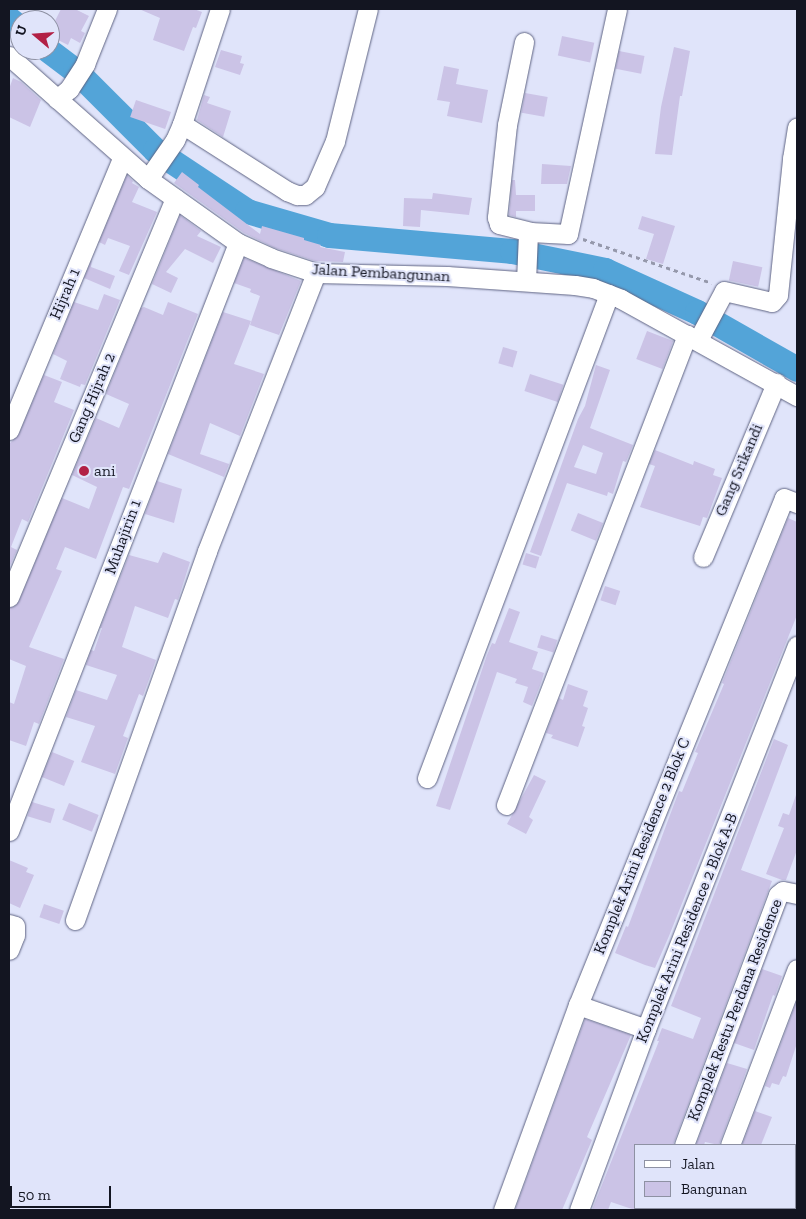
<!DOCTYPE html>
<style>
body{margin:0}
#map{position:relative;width:806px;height:1219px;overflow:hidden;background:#e0e4fa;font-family:"Zilla Slab",serif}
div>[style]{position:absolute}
.river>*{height:25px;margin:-12.5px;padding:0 12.5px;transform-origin:12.5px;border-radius:12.5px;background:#53a4d8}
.building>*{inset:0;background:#cbc3e6;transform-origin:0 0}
.path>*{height:2.5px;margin-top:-1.25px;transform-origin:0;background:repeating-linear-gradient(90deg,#9598ab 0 4px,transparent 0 8px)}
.roads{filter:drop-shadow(0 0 1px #5f6483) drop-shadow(0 0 1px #5f6483)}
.minor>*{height:19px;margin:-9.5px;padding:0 9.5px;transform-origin:9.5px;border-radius:9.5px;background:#fff}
.dots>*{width:14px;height:14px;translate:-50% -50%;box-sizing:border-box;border:2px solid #e0e4fa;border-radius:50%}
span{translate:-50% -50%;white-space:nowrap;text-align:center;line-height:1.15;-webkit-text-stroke:4px #e0e4fa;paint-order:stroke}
.street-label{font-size:16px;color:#131521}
.poi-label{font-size:16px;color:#131521}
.left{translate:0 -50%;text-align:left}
.frame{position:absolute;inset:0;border:10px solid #131521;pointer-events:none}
.legend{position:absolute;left:634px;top:1144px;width:162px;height:65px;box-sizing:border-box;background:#e0e4fa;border:1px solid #8e91a3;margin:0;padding:6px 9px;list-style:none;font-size:15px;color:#131521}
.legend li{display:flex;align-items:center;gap:10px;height:25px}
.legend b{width:25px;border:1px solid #8e91a3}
.north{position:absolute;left:10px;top:10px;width:50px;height:50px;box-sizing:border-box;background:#e0e4fa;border:1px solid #8e91a3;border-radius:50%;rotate:288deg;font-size:14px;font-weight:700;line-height:20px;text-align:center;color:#131521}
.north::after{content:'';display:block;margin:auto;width:18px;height:22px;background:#b22045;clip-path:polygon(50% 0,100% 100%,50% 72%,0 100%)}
.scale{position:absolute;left:10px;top:1186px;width:101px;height:22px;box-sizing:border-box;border:2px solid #131521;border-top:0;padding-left:6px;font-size:15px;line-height:18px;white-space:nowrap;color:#131521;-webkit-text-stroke:4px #e0e4fa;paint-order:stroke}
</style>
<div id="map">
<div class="river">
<div style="left:9px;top:19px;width:14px;rotate:39deg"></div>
<div style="left:48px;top:50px;width:34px;rotate:37deg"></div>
<div style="left:75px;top:70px;width:113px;rotate:45deg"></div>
<div style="left:155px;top:150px;width:110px;rotate:33.5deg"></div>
<div style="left:247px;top:211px;width:85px;rotate:16.3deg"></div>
<div style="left:329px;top:235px;width:184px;rotate:5deg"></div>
<div style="left:512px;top:251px;width:95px;rotate:11.5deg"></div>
<div style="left:605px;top:270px;width:101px;rotate:24.5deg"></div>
<div style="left:697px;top:312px;width:115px;rotate:29.7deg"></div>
</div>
<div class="building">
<div style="clip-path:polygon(61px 9px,75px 9px,89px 16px,81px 31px,85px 33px,80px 43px,71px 38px,68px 45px,50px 36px,50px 31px)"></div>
<div style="clip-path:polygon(139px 9px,194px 9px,202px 12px,196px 28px,193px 27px,184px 51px,153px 40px,160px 18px)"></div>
<div style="left:562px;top:36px;width:33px;height:20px;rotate:12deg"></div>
<div style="clip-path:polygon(674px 47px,690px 51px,682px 96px,680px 96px,672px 155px,655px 154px,661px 107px)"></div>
<div style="clip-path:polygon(221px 50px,242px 56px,240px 63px,244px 64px,240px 75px,215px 67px)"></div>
<div style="left:619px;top:51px;width:26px;height:18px;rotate:11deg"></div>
<div style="clip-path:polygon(444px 66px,459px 69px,456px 84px,488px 90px,482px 123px,447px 116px,450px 102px,437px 100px)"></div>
<div style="clip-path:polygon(13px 78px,21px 82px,41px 100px,30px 127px,9px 117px,9px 89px)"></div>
<div style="left:525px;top:93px;width:23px;height:20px;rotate:10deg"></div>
<div style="clip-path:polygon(204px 95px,210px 97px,207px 103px,231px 111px,223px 137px,197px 120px)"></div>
<div style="left:136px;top:100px;width:37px;height:18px;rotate:19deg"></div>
<div style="clip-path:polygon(542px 164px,571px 166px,567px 184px,541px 184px)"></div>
<div style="clip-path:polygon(182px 172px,199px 185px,198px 187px,260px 234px,262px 226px,304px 238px,304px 240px,321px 245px,320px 247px,345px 252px,343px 262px,315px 261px,275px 248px,244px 233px,174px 183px)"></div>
<div style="clip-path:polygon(127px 175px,133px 181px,132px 183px,139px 187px,132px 202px,157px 212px,129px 275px,119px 271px,130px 246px,108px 238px,105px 245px,99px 242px)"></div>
<div style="clip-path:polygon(512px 180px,515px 180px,516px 195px,535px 195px,535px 211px,516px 211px,516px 217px,509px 215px)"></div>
<div style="clip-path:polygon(433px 193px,472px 198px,469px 215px,421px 210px,420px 227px,403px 226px,404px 198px,432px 199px)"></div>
<div style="clip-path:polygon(180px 215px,201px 231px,197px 236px,221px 247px,213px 263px,185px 249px,166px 272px,178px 278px,171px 293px,152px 284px)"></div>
<div style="clip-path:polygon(642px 216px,675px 226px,663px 264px,646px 259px,654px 234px,638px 229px)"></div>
<div style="clip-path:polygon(244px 258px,301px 281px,279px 335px,250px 325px,260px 296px,250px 292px,251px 289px,234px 283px)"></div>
<div style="clip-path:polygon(92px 259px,91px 267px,115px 276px,110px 289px,84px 278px)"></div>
<div style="left:733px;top:261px;width:30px;height:20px;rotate:12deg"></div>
<div style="clip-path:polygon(104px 294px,120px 300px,85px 385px,81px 384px,80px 387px,60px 379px,67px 361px,53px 354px,74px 302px,98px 310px)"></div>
<div style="clip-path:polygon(168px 302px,198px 314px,129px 489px,123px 487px,96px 559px,65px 547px,56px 569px,62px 571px,29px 647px,64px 659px,39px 724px,34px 722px,26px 746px,9px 740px,9px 702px,14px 704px,26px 666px,9px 659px,9px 608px,15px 606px,19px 601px,62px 498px,89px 509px,97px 487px,72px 475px,96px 418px,119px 428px,129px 404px,106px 394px,141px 308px,144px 307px,163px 315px)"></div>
<div style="clip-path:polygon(223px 312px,251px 321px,234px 364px,264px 374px,240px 436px,210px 423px,200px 454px,229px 464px,224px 477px,168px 454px)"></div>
<div style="left:647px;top:331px;width:28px;height:30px;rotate:21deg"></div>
<div style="left:503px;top:347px;width:15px;height:17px;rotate:16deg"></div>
<div style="clip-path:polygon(evenodd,596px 365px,610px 370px,590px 428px,633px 445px,626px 462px,623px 461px,613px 494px,608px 492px,607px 496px,567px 483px,541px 556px,530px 552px,578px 419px,585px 406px,596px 365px,583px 445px,603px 453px,596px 474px,574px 467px,583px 445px)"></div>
<div style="left:530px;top:374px;width:35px;height:18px;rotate:18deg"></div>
<div style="clip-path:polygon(44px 375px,62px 382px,54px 402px,74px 410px,28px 522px,22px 519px,11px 547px,17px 550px,9px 568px,9px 444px,19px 434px)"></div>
<div style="clip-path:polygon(655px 450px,693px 465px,694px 461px,715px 469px,713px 475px,722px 478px,707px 518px,703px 517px,700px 526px,640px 507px,655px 466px,649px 464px)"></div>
<div style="clip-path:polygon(157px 481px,182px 489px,174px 523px,145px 514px)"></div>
<div style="left:578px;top:513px;width:27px;height:19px;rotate:22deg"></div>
<div style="clip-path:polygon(788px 518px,797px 522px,797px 615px,669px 936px,655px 968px,645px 965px,615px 953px,626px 926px,628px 927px,679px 791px,682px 792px,698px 753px,695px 752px,724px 684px,722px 683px)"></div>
<div style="clip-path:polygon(163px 552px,190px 562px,178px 600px,175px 599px,168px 618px,135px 606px,122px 647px,156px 660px,143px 696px,139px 694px,123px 736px,128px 738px,115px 774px,81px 762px,95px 726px,66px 717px,76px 690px,107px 700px,117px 675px,86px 665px,91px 650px,94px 651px,102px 628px,100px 628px,129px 555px,158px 563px)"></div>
<div style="left:526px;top:553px;width:14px;height:12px;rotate:17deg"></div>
<div style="left:605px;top:586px;width:16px;height:15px;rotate:18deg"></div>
<div style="clip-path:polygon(509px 608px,520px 612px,509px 642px,538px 652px,532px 669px,544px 673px,541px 683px,532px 706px,523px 702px,528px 687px,515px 683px,517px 679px,497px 672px,450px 810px,436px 806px,487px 655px,492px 643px,495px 644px)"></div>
<div style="left:541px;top:635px;width:17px;height:13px;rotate:17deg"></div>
<div style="clip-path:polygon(568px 684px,588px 691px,583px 706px,588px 708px,582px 726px,585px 727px,578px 747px,551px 738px,553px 735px,546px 733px,559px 698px,563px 700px)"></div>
<div style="clip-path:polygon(774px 739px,788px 745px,741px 870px,772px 881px,673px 1145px,635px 1145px,635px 1210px,611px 1202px,608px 1210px,592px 1210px,659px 1041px,657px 1041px,662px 1028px,693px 1039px,701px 1018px,671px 1006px)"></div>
<div style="left:52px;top:752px;width:24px;height:27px;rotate:22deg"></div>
<div style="clip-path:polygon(534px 775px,546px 781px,529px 817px,533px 820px,526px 834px,507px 824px)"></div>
<div style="clip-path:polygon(796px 795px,797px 850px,786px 880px,782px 880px,766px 874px,784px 828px,778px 826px,783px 813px,789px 815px)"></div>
<div style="left:32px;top:802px;width:24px;height:15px;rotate:17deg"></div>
<div style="left:69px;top:803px;width:32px;height:18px;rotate:22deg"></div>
<div style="clip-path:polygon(9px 860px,28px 868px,26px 872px,34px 875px,20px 908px,9px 903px)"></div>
<div style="left:44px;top:904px;width:21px;height:14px;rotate:19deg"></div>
<div style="clip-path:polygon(762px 969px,782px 976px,775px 996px,773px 995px,754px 1050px,734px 1043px)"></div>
<div style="clip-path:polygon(797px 1000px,797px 1043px,786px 1077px,783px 1076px,779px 1085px,772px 1083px,770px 1088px,765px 1086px)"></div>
<div style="clip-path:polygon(585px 1019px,631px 1035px,587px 1137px,592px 1140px,562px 1210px,515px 1210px)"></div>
<div style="clip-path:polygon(727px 1063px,747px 1069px,719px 1145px,705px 1142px,704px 1145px,696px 1145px)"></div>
<div style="clip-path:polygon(755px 1111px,772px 1117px,761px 1145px,742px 1145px)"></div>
</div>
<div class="path">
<div style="left:583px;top:239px;width:136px;rotate:18.8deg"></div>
</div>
<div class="roads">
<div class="minor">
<div style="left:524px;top:42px;width:85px;rotate:101.6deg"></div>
<div style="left:507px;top:125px;width:93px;rotate:96.2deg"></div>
<div style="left:497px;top:217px;width:7px;rotate:74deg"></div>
<div style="left:499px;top:224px;width:32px;rotate:14deg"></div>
<div style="left:530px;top:232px;width:38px;rotate:3deg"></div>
<div style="left:568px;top:234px;width:230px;rotate:-77.7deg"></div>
<div style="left:9px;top:56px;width:186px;rotate:41.5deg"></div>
<div style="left:148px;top:179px;width:110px;rotate:35.4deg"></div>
<div style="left:238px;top:243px;width:36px;rotate:24deg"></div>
<div style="left:271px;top:258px;width:47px;rotate:18.4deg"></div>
<div style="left:316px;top:273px;width:131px;rotate:1.3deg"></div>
<div style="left:447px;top:276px;width:128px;rotate:4deg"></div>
<div style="left:575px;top:285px;width:18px;rotate:9deg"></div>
<div style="left:593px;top:288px;width:30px;rotate:21deg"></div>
<div style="left:621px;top:299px;width:201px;rotate:28.9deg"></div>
<div style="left:57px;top:99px;width:16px;rotate:-40deg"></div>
<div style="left:69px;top:89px;width:30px;rotate:-57deg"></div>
<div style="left:85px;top:64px;width:59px;rotate:-68.2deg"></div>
<div style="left:182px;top:124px;width:125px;rotate:32.5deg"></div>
<div style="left:287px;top:191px;width:11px;rotate:22deg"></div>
<div style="left:297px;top:195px;width:8px"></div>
<div style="left:305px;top:195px;width:13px;rotate:-39deg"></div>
<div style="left:315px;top:187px;width:50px;rotate:-66.5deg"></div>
<div style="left:335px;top:141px;width:136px;rotate:-76deg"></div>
<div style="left:148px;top:179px;width:47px;rotate:-55.3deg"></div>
<div style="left:175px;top:140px;width:17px;rotate:-66deg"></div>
<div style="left:182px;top:124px;width:121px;rotate:-71.7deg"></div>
<div style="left:526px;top:281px;width:47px;rotate:-87.6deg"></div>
<div style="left:528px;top:234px;width:3px;rotate:-45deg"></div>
<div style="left:698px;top:340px;width:55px;rotate:-62deg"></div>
<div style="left:724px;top:291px;width:49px;rotate:12.9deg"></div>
<div style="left:772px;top:302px;width:9px;rotate:-49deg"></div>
<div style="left:778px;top:295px;width:137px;rotate:-84.1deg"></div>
<div style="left:792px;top:159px;width:32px;rotate:-81deg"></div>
<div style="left:9px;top:430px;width:295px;rotate:-67.4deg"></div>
<div style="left:703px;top:557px;width:189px;rotate:-67.2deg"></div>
<div style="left:9px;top:597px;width:432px;rotate:-67.4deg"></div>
<div style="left:427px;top:778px;width:517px;rotate:-69.39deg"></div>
<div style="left:506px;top:805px;width:504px;rotate:-68.94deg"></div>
<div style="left:9px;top:831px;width:631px;rotate:-68.72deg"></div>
<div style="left:75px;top:920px;width:392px;rotate:-70.3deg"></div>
<div style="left:207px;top:551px;width:299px;rotate:-68.6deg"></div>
<div style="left:9px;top:924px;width:6px;rotate:18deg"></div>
<div style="left:15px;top:926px;width:9px;rotate:90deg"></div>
<div style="left:15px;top:935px;width:16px;rotate:112deg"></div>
<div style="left:578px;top:1005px;width:72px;rotate:19.4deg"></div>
<div style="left:684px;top:1145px;width:267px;rotate:-69.4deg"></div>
<div style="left:778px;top:895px;width:6px;rotate:-39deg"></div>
<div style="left:783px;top:891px;width:14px;rotate:12deg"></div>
<div style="left:730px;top:1145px;width:188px;rotate:-69.2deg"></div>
<div style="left:503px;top:1210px;width:218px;rotate:-69.9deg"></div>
<div style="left:578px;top:1005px;width:547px;rotate:-67.89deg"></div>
<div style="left:784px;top:498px;width:14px;rotate:21deg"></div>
<div style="left:579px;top:1210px;width:193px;rotate:-69.7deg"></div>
<div style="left:646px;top:1029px;width:412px;rotate:-68.5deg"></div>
<div style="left:659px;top:1210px;width:2px;rotate:-63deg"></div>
<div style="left:705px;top:1210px;width:2px;rotate:-63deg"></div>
</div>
</div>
<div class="dots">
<div style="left:84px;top:471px;background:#b22045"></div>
</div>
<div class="street-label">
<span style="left:381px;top:273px;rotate:3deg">Jalan Pembangunan</span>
<span style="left:65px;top:294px;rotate:-67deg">Hijrah 1</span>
<span style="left:92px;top:398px;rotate:-67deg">Gang Hijrah 2</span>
<span style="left:739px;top:470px;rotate:-67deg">Gang Srikandi</span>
<span style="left:123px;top:537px;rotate:-70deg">Muhajirin 1</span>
<span style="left:642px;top:846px;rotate:-68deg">Komplek Arini Residence 2 Blok C</span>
<span style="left:687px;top:928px;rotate:-68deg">Komplek Arini Residence 2 Blok A-B</span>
<span style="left:735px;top:1010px;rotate:-69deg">Komplek Restu Perdana Residence</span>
</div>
<div class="poi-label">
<span class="left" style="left:94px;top:471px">ani</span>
</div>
<div class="frame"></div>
<ul class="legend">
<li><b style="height:6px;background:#fff"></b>Jalan</li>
<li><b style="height:14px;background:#cbc3e6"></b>Bangunan</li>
</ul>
<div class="north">U</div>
<div class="scale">50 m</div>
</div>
